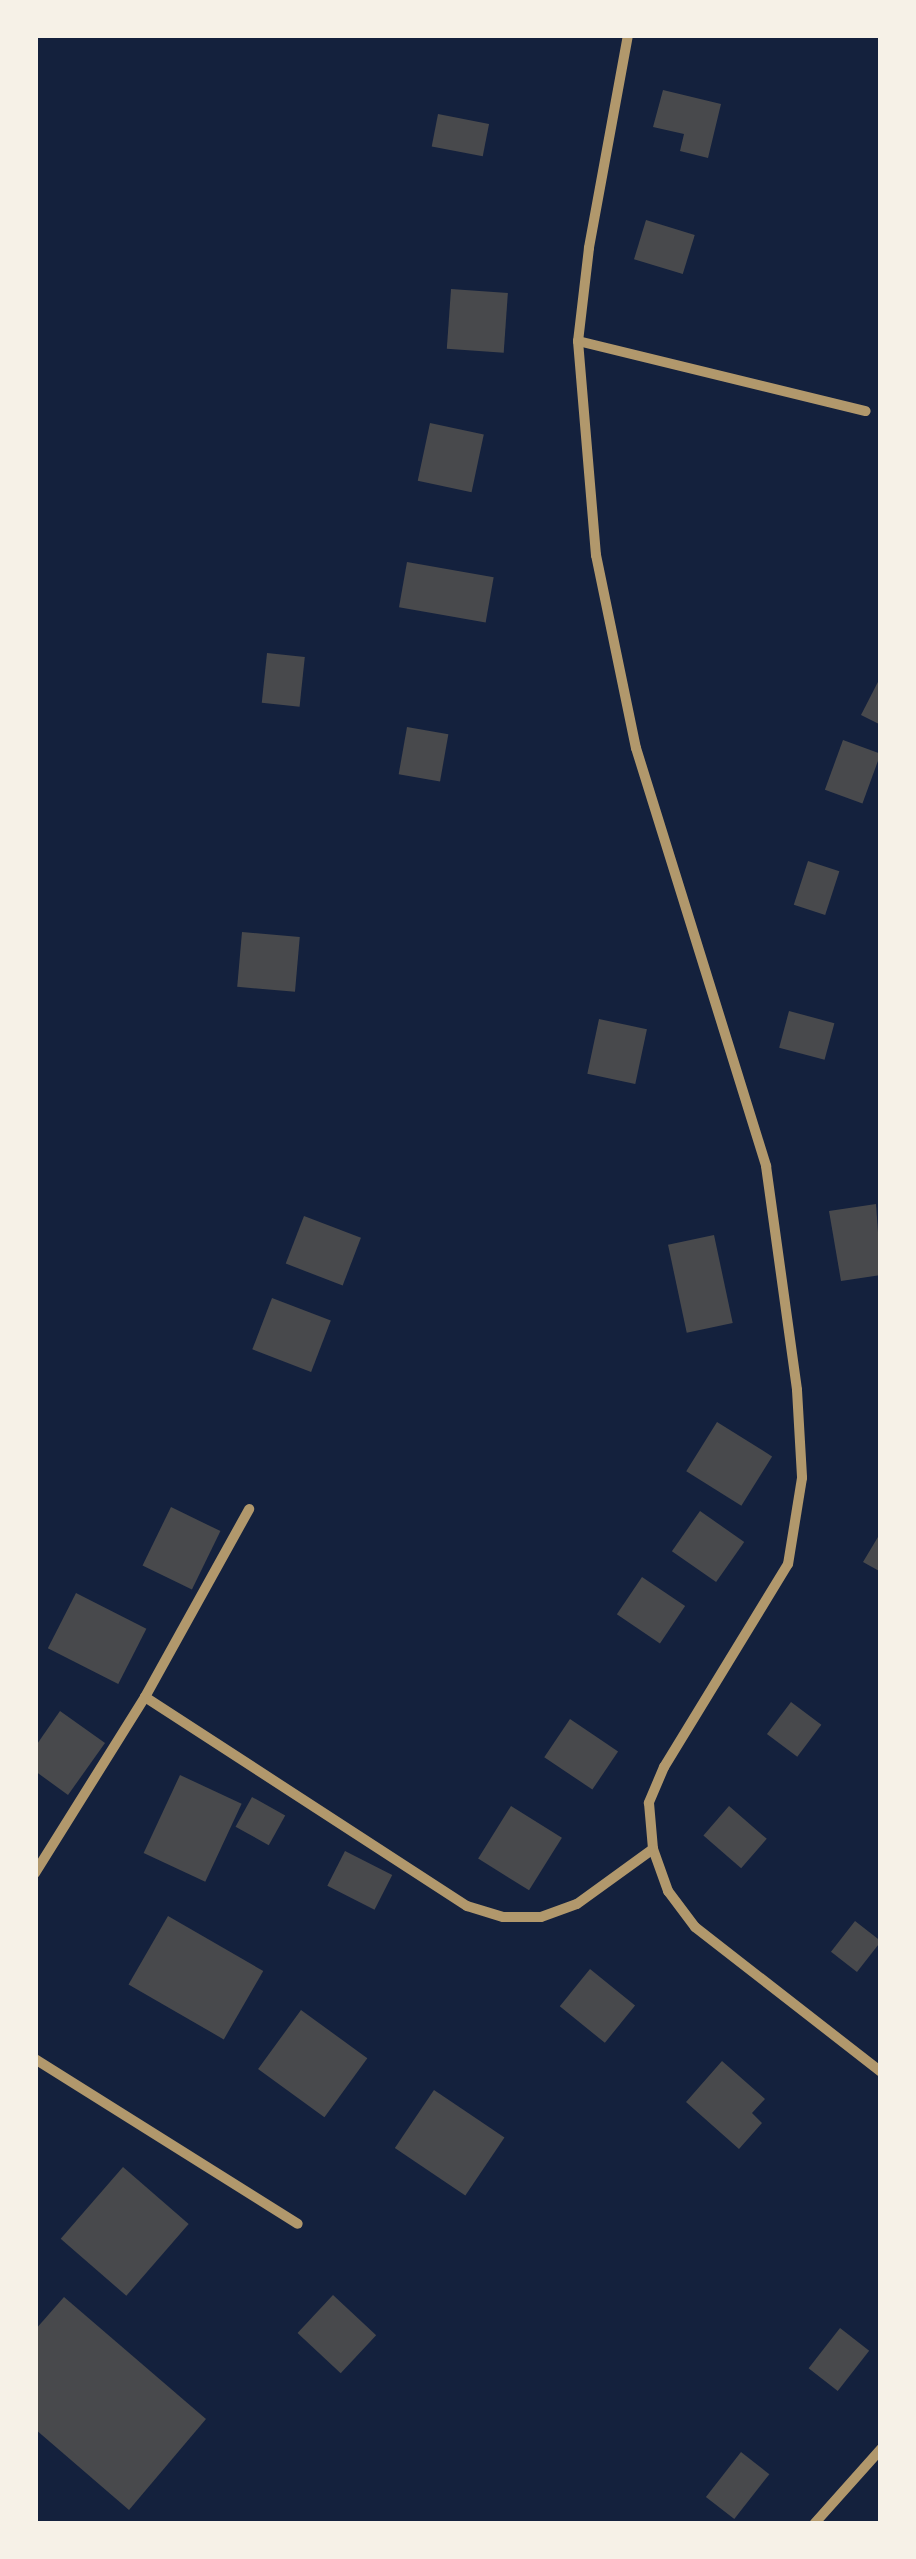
<!DOCTYPE html>
<style>
body{margin:0}
#map{position:relative;width:916px;height:2559px;overflow:hidden;background:#14213d;font-family:"Source Sans 3",sans-serif}
div>[style]{position:absolute}
.building>*{inset:0;background:#48494c;transform-origin:0 0}
.minor>*{height:10px;margin:-5px;padding:0 5px;transform-origin:5px;border-radius:5px;background:#b1986c}
span{translate:-50% -50%;white-space:nowrap;text-align:center;line-height:1.15;-webkit-text-stroke:8px #f6f1e7;paint-order:stroke}
.frame{position:absolute;inset:0;border:38px solid #f6f1e7;pointer-events:none}
</style>
<div id="map">
<div class="building">
<div style="clip-path:polygon(663px 90px,721px 104px,708px 158px,680px 151px,684px 134px,653px 127px)"></div>
<div style="left:438px;top:114px;width:52px;height:33px;rotate:11deg"></div>
<div style="left:646px;top:220px;width:51px;height:41px;rotate:17deg"></div>
<div style="left:451px;top:289px;width:57px;height:60px;rotate:4deg"></div>
<div style="left:430px;top:423px;width:55px;height:59px;rotate:12deg"></div>
<div style="left:407px;top:562px;width:88px;height:46px;rotate:10deg"></div>
<div style="left:267px;top:653px;width:38px;height:50px;rotate:6deg"></div>
<div style="clip-path:polygon(881px 676px,881px 725px,861px 715px)"></div>
<div style="left:407px;top:727px;width:42px;height:48px;rotate:10deg"></div>
<div style="left:843px;top:740px;width:40px;height:53px;rotate:20deg"></div>
<div style="left:808px;top:861px;width:33px;height:46px;rotate:18deg"></div>
<div style="left:242px;top:932px;width:58px;height:55px;rotate:5deg"></div>
<div style="left:789px;top:1011px;width:47px;height:38px;rotate:15deg"></div>
<div style="left:599px;top:1019px;width:49px;height:56px;rotate:12deg"></div>
<div style="clip-path:polygon(876px 1204px,881px 1275px,841px 1281px,829px 1211px)"></div>
<div style="left:304px;top:1216px;width:61px;height:51px;rotate:21deg"></div>
<div style="left:714px;top:1235px;width:90px;height:47px;rotate:78deg"></div>
<div style="left:272px;top:1298px;width:63px;height:55px;rotate:21deg"></div>
<div style="left:717px;top:1422px;width:65px;height:58px;rotate:32deg"></div>
<div style="left:171px;top:1507px;width:55px;height:65px;rotate:26deg"></div>
<div style="left:700px;top:1511px;width:54px;height:49px;rotate:35deg"></div>
<div style="clip-path:polygon(881px 1532px,881px 1572px,863px 1562px)"></div>
<div style="left:642px;top:1577px;width:52px;height:45px;rotate:34deg"></div>
<div style="left:76px;top:1593px;width:79px;height:62px;rotate:27deg"></div>
<div style="left:791px;top:1702px;width:38px;height:40px;rotate:37deg"></div>
<div style="clip-path:polygon(60px 1711px,105px 1743px,68px 1795px,35px 1771px,35px 1747px)"></div>
<div style="left:570px;top:1719px;width:58px;height:46px;rotate:34deg"></div>
<div style="left:180px;top:1775px;width:68px;height:86px;rotate:25deg"></div>
<div style="left:252px;top:1797px;width:38px;height:34px;rotate:29deg"></div>
<div style="left:511px;top:1806px;width:60px;height:62px;rotate:32deg"></div>
<div style="left:729px;top:1806px;width:50px;height:39px;rotate:41deg"></div>
<div style="left:345px;top:1851px;width:53px;height:39px;rotate:27deg"></div>
<div style="left:168px;top:1916px;width:110px;height:79px;rotate:30deg"></div>
<div style="left:855px;top:1921px;width:33px;height:39px;rotate:38deg"></div>
<div style="left:590px;top:1969px;width:58px;height:48px;rotate:39deg"></div>
<div style="left:301px;top:2010px;width:82px;height:73px;rotate:36deg"></div>
<div style="clip-path:polygon(722px 2061px,765px 2099px,752px 2113px,762px 2123px,739px 2149px,686px 2102px)"></div>
<div style="left:434px;top:2090px;width:85px;height:70px;rotate:34deg"></div>
<div style="left:123px;top:2167px;width:87px;height:95px;rotate:41deg"></div>
<div style="left:333px;top:2295px;width:59px;height:52px;rotate:43deg"></div>
<div style="clip-path:polygon(64px 2297px,206px 2419px,129px 2510px,35px 2429px,35px 2330px)"></div>
<div style="left:840px;top:2328px;width:37px;height:51px;rotate:38deg"></div>
<div style="left:741px;top:2452px;width:36px;height:57px;rotate:38deg"></div>
</div>
<div class="minor">
<div style="left:628px;top:35px;width:217px;rotate:100.4deg"></div>
<div style="left:589px;top:248px;width:94px;rotate:96.7deg"></div>
<div style="left:578px;top:341px;width:215px;rotate:85.2deg"></div>
<div style="left:596px;top:555px;width:197px;rotate:78.3deg"></div>
<div style="left:636px;top:748px;width:438px;rotate:72.7deg"></div>
<div style="left:766px;top:1166px;width:226px;rotate:82.1deg"></div>
<div style="left:797px;top:1390px;width:88px;rotate:86.7deg"></div>
<div style="left:802px;top:1478px;width:87px;rotate:99.2deg"></div>
<div style="left:788px;top:1564px;width:238px;rotate:121.4deg"></div>
<div style="left:664px;top:1767px;width:39px;rotate:113deg"></div>
<div style="left:649px;top:1803px;width:46px;rotate:85deg"></div>
<div style="left:653px;top:1849px;width:45px;rotate:70.3deg"></div>
<div style="left:668px;top:1891px;width:45px;rotate:53.1deg"></div>
<div style="left:695px;top:1927px;width:236px;rotate:37.9deg"></div>
<div style="left:578px;top:341px;width:296px;rotate:13.7deg"></div>
<div style="left:145px;top:1697px;width:384px;rotate:33deg"></div>
<div style="left:467px;top:1906px;width:38px;rotate:17deg"></div>
<div style="left:503px;top:1917px;width:38px"></div>
<div style="left:541px;top:1917px;width:38px;rotate:-20deg"></div>
<div style="left:577px;top:1904px;width:94px;rotate:-35.9deg"></div>
<div style="left:35px;top:1873px;width:208px;rotate:-58deg"></div>
<div style="left:145px;top:1697px;width:215px;rotate:-61deg"></div>
<div style="left:35px;top:2059px;width:310px;rotate:32.1deg"></div>
<div style="left:814px;top:2524px;width:101px;rotate:-48.2deg"></div>
</div>
<div class="frame"></div>
</div>
